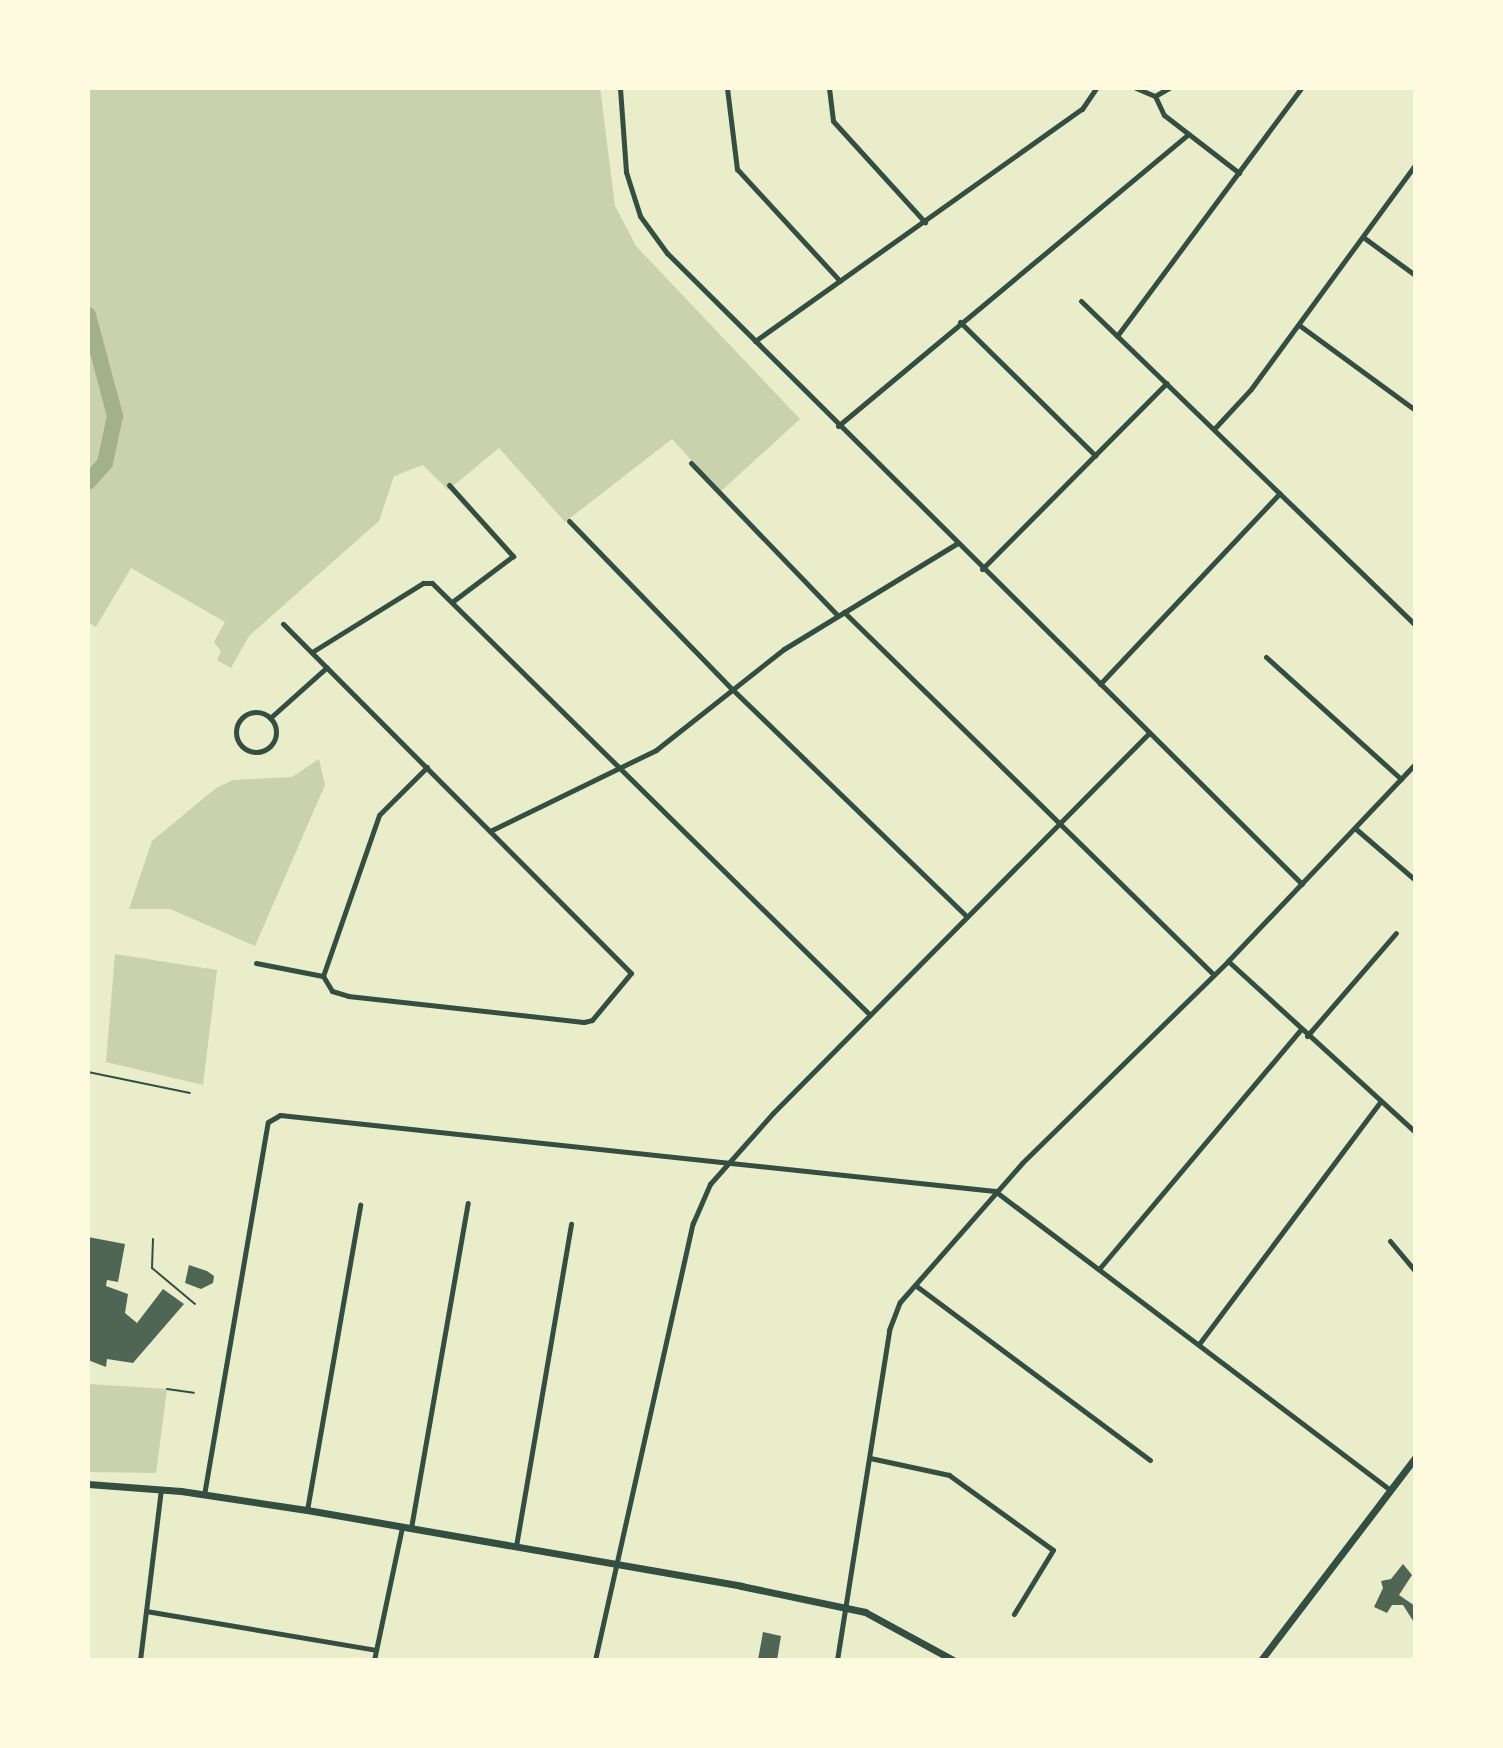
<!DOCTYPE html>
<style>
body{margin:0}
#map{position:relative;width:1503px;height:1748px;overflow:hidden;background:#e9edc9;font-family:Manrope,sans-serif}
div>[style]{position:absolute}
.green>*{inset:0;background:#cad2ad}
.river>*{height:16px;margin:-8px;padding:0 8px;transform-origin:8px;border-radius:8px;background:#a3b18a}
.building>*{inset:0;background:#4f6655}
.service>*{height:2px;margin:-1px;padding:0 1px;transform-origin:1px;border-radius:1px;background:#344e41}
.minor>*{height:5px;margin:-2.5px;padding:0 2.5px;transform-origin:2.5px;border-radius:2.5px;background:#344e41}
.minor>.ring{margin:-2.5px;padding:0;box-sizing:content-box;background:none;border:5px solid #344e41;border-radius:50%}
.secondary>*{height:7px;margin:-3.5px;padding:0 3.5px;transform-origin:3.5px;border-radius:3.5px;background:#344e41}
span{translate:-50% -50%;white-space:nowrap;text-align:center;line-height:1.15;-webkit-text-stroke:8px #fefae0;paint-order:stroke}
.frame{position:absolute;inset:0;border:90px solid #fefae0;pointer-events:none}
</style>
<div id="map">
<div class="green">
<div style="clip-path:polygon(88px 88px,600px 88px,615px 206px,636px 246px,800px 419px,720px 492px,672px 439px,565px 522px,499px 448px,448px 490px,423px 465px,394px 476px,379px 521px,249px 636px,231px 668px,217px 660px,221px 652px,214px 642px,225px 622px,131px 568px,96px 627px,88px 622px)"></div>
<div style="clip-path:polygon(319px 759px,325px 785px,255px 946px,170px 909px,129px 909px,152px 841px,216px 788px,233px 780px,292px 777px)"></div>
<div style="clip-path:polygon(115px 954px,217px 970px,203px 1085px,106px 1062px)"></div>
<div style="clip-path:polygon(88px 1384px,167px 1389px,156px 1473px,88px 1472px)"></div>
</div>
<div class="river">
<div style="left:88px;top:315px;width:105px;rotate:75deg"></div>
<div style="left:115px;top:416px;width:48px;rotate:102deg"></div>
<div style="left:105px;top:463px;width:25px;rotate:132deg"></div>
</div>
<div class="building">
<div style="clip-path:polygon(88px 1237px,125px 1244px,118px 1282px,107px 1280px,106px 1286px,128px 1294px,125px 1313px,137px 1323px,163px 1289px,184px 1304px,133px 1363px,107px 1359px,106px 1367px,88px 1360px)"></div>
<div style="clip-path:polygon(189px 1265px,207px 1271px,214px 1276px,213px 1283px,201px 1289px,185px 1283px)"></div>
<div style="clip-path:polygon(1403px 1564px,1412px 1575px,1399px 1595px,1415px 1606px,1415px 1624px,1403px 1605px,1392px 1605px,1387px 1613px,1374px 1607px,1383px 1588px,1381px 1581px,1391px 1579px)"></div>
<div style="clip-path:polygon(763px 1632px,781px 1636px,777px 1660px,758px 1660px)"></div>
</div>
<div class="service">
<div style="left:88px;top:1072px;width:104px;rotate:11.6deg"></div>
<div style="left:153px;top:1239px;width:29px;rotate:92deg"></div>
<div style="left:152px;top:1268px;width:56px;rotate:39.9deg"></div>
<div style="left:167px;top:1389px;width:27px;rotate:8deg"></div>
</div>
<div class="minor">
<div style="left:620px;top:88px;width:84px;rotate:85.9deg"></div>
<div style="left:626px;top:172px;width:46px;rotate:72.3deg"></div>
<div style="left:640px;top:216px;width:46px;rotate:53.9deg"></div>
<div style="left:667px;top:253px;width:895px;rotate:44.82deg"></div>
<div style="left:727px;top:88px;width:82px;rotate:83deg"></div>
<div style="left:737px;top:169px;width:152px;rotate:47.4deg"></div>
<div style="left:829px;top:88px;width:33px;rotate:83deg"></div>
<div style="left:833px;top:121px;width:137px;rotate:47.7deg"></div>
<div style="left:1136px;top:88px;width:21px;rotate:23deg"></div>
<div style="left:1155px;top:96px;width:21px;rotate:65deg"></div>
<div style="left:1164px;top:115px;width:95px;rotate:37.7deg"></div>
<div style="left:1155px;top:96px;width:16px;rotate:-30deg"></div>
<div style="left:1363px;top:237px;width:64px;rotate:36.2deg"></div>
<div style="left:1081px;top:301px;width:465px;rotate:44.1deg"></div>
<div style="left:960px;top:322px;width:190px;rotate:44.6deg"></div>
<div style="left:1299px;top:325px;width:144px;rotate:36.2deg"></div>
<div style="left:1117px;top:336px;width:309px;rotate:-53.4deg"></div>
<div style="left:755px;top:341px;width:401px;rotate:-35.4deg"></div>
<div style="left:1082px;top:109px;width:25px;rotate:-56deg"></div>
<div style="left:838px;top:426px;width:456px;rotate:-39.8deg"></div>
<div style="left:1214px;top:429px;width:54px;rotate:-47.2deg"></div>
<div style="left:1251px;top:389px;width:278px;rotate:-53.8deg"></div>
<div style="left:691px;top:463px;width:212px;rotate:46.1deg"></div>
<div style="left:449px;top:485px;width:96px;rotate:48deg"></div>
<div style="left:513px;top:556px;width:76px;rotate:143deg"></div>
<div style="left:569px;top:521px;width:234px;rotate:45.9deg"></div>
<div style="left:732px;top:689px;width:327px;rotate:44.1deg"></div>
<div style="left:982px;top:569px;width:262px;rotate:-45.2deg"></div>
<div style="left:844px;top:612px;width:517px;rotate:44.45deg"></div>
<div style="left:312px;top:652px;width:131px;rotate:-31.9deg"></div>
<div style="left:423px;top:583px;width:9px"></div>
<div style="left:432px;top:583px;width:615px;rotate:44.6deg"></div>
<div style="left:1266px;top:657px;width:182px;rotate:42.1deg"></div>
<div style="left:1100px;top:684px;width:262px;rotate:-46.7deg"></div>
<div class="ring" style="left:236px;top:712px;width:35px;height:35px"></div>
<div style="left:270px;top:718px;width:76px;rotate:-41.8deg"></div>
<div style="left:1356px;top:829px;width:78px;rotate:40.8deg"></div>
<div style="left:490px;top:831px;width:185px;rotate:-26deg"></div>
<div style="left:656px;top:750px;width:163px;rotate:-38.3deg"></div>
<div style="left:784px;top:649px;width:202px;rotate:-31.4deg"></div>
<div style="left:1228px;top:961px;width:253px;rotate:42.4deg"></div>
<div style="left:256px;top:963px;width:68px;rotate:11deg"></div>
<div style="left:323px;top:976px;width:17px;rotate:59deg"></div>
<div style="left:332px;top:991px;width:17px;rotate:17deg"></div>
<div style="left:348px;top:996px;width:237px;rotate:6.3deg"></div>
<div style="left:584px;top:1022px;width:8px;rotate:-14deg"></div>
<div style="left:592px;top:1020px;width:61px;rotate:-50.3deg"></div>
<div style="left:631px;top:973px;width:493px;rotate:-134.9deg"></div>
<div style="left:323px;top:976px;width:170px;rotate:-70.8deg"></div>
<div style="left:379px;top:815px;width:68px;rotate:-45deg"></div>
<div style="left:1307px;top:1036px;width:136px;rotate:-49.2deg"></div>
<div style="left:1390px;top:1241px;width:39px;rotate:50deg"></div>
<div style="left:1099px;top:1269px;width:312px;rotate:-49.9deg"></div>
<div style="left:915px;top:1285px;width:293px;rotate:36.7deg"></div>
<div style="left:1199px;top:1344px;width:302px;rotate:-53.2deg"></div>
<div style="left:870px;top:1458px;width:81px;rotate:12.1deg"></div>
<div style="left:949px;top:1475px;width:128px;rotate:35.8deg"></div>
<div style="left:1053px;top:1550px;width:75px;rotate:121.4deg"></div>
<div style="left:204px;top:1495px;width:378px;rotate:-80.3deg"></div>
<div style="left:268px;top:1122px;width:14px;rotate:-30deg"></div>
<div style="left:280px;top:1115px;width:719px;rotate:6.07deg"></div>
<div style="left:995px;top:1191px;width:496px;rotate:37.1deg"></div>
<div style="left:307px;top:1510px;width:310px;rotate:-80.1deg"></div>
<div style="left:411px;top:1528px;width:330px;rotate:-80.1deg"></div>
<div style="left:516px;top:1546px;width:327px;rotate:-80.3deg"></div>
<div style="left:146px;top:1611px;width:233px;rotate:9.6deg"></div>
<div style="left:140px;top:1660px;width:172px;rotate:-83deg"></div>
<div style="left:374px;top:1660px;width:136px;rotate:-78.1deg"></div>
<div style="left:595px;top:1660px;width:448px;rotate:-77.4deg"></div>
<div style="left:693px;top:1223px;width:43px;rotate:-66.4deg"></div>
<div style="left:710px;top:1184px;width:95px;rotate:-48.4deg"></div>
<div style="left:773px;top:1113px;width:535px;rotate:-45.3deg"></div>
<div style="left:837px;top:1660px;width:334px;rotate:-81deg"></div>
<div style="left:889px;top:1330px;width:30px;rotate:-69deg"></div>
<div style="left:900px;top:1302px;width:185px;rotate:-48.7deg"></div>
<div style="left:1022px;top:1163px;width:289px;rotate:-44.4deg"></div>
<div style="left:1228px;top:961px;width:272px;rotate:-46.5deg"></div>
</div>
<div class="secondary">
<div style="left:88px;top:1484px;width:93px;rotate:4.3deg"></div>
<div style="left:181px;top:1491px;width:127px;rotate:8.6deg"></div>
<div style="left:307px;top:1510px;width:441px;rotate:9.9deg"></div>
<div style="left:741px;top:1586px;width:127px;rotate:11.8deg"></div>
<div style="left:865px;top:1612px;width:100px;rotate:28.6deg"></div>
<div style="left:1261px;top:1660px;width:254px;rotate:-52.7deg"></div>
</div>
<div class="frame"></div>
</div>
